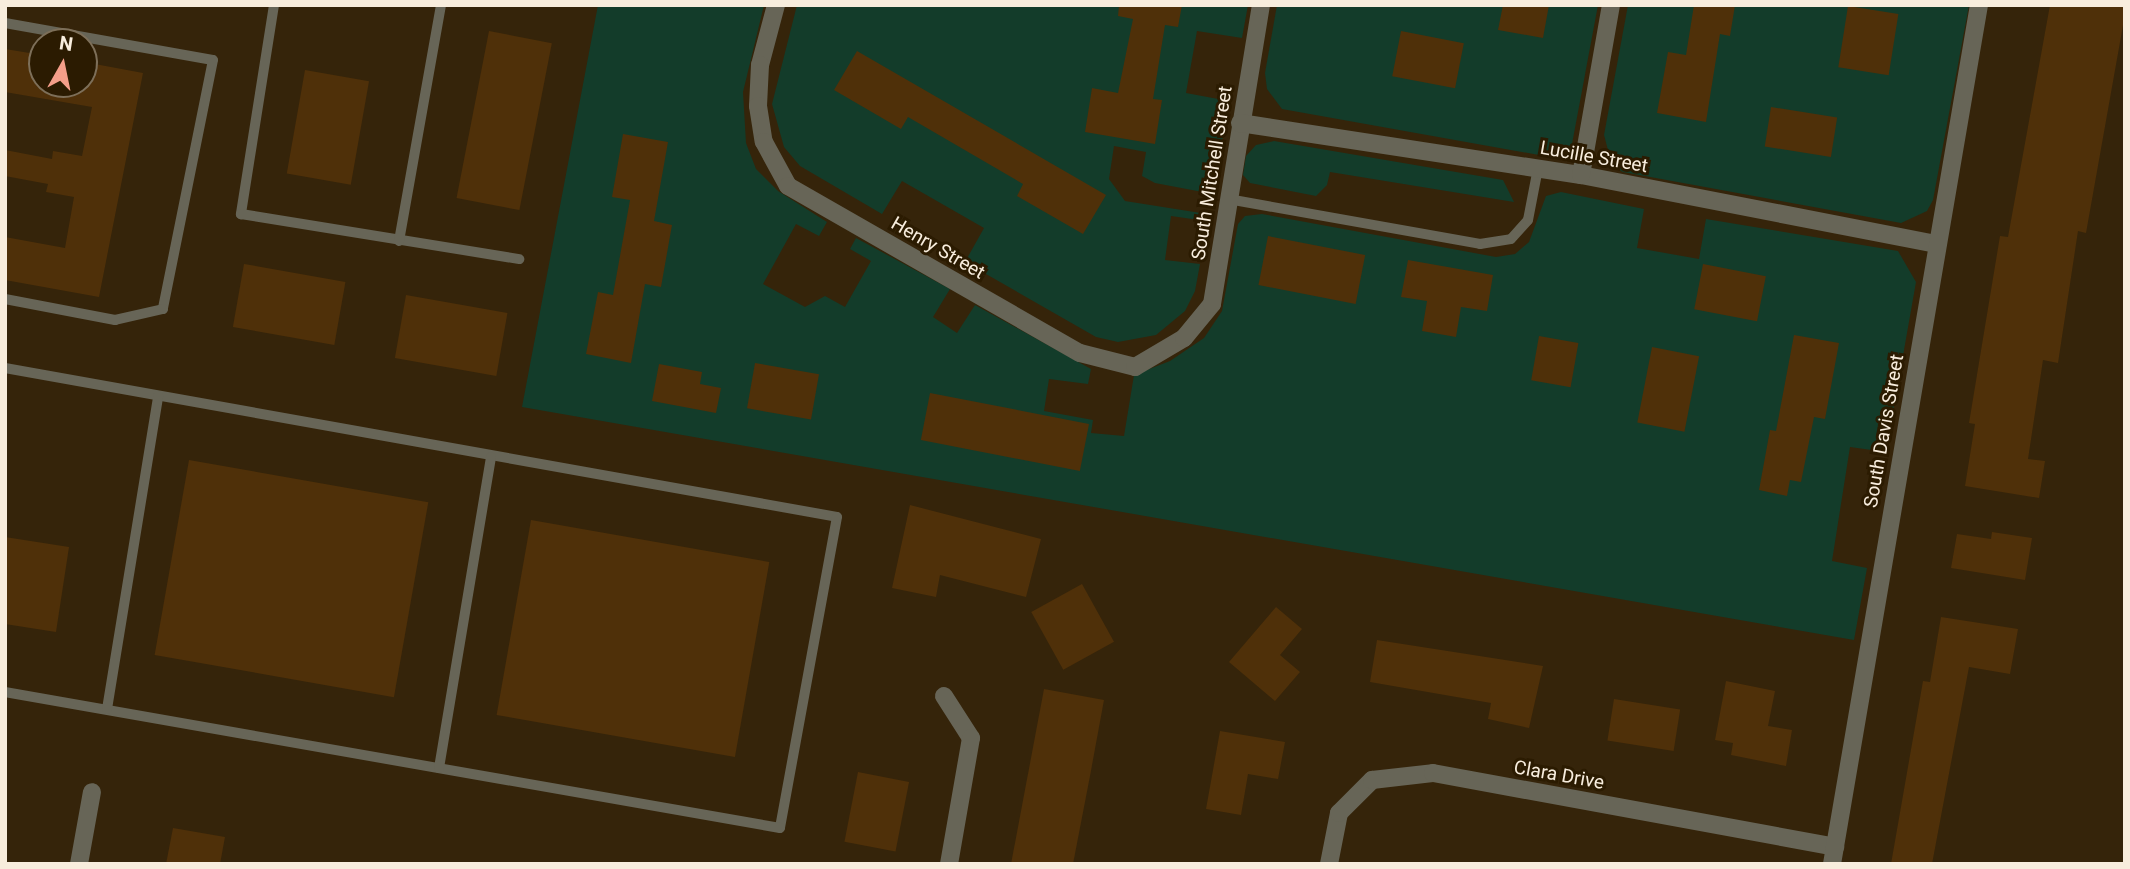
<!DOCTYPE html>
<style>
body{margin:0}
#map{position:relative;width:2130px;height:869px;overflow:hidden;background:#35240a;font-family:Roboto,sans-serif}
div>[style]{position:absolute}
.green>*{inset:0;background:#133c2a}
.building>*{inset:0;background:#4f3009;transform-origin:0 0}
.service>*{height:10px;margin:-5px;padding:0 5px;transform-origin:5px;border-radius:5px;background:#676557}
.minor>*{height:18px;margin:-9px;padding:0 9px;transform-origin:9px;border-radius:9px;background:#676557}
span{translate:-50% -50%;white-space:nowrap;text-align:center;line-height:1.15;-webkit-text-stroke:6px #2b1b01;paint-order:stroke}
.street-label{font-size:19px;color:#f8eddd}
.frame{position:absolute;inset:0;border:7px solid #f8eddd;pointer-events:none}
.north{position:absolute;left:28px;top:28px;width:70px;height:70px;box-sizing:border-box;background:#2b1b01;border:2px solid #7d6f59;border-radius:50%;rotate:9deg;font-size:19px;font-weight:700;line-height:28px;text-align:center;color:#f8eddd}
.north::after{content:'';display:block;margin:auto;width:24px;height:32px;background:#f49e89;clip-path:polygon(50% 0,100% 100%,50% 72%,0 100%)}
</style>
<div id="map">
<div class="green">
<div style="clip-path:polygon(598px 5px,764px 5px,743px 92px,746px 143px,756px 169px,778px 191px,827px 222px,819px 236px,796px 224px,763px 284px,805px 307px,825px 296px,845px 307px,871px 261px,850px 249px,856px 238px,950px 289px,933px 317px,957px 333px,975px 305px,1091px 369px,1088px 384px,1049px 379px,1044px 411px,1093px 420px,1091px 433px,1124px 436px,1134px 375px,1170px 361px,1204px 338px,1222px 311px,1238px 224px,1245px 216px,1262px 214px,1496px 257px,1515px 254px,1529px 242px,1546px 196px,1561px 192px,1644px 209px,1637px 248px,1699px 259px,1706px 219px,1898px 251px,1916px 282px,1886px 452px,1850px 447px,1832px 561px,1867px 568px,1854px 640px,522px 407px)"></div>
<div style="clip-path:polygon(797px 5px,1248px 5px,1242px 38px,1197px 31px,1186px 93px,1229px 101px,1213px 194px,1155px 183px,1142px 176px,1146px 152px,1114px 146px,1109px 179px,1125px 201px,1207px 214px,1206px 221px,1171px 216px,1165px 260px,1200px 264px,1195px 291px,1185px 311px,1156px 335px,1118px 342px,1096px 337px,965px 262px,984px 228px,902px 181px,882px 214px,800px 166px,784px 147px,772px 104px)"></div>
<div style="clip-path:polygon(1277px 5px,1598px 5px,1572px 144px,1564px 153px,1550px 157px,1282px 109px,1267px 89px,1265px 73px)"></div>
<div style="clip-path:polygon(1628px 5px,1969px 5px,1933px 200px,1927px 211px,1901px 223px,1623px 172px,1612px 165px,1604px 135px)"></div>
<div style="clip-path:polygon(1274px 141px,1503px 180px,1514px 202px,1330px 172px,1327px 185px,1316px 196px,1250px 183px,1243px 175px,1246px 156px,1256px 145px)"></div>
</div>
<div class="building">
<div style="clip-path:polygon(1119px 5px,1182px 5px,1178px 27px,1165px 25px,1153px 99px,1162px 100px,1155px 144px,1085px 132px,1092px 88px,1118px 93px,1133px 19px,1118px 16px)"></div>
<div style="clip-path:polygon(1503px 5px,1549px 5px,1543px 38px,1498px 30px)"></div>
<div style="clip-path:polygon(1694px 5px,1735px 5px,1730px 36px,1720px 34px,1706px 122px,1657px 113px,1668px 52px,1686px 55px)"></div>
<div style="clip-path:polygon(2050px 5px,2125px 5px,2125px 14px,2086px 233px,2078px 231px,2058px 363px,2043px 360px,2028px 459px,2045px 461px,2039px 498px,1965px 486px,1975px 424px,1969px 423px,2000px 236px,2008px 237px)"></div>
<div style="left:1848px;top:6px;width:51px;height:62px;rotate:9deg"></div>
<div style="left:489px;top:31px;width:64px;height:170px;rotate:11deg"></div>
<div style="left:1401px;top:31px;width:64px;height:46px;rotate:11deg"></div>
<div style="clip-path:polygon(5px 49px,42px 55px,42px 84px,84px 84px,84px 62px,143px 73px,99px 297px,5px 280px,5px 237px,65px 248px,74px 197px,46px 192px,48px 184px,5px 176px,5px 150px,52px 159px,53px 151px,82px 156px,92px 107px,5px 92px)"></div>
<div style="clip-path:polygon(857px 51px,1106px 195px,1083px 234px,1017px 196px,1023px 184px,908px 117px,901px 129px,834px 90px)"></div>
<div style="left:305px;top:70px;width:65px;height:105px;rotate:10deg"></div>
<div style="left:1771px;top:107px;width:67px;height:40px;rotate:9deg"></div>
<div style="clip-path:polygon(623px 134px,668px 142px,654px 221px,672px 225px,661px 287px,645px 284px,631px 363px,586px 354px,598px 292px,613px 295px,630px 200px,612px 197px)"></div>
<div style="left:1268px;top:236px;width:99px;height:50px;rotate:11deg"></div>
<div style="clip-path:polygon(1408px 260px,1493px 275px,1487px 311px,1461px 307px,1456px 337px,1422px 331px,1427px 301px,1401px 297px)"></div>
<div style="left:244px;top:264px;width:103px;height:64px;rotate:10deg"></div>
<div style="left:1703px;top:264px;width:64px;height:46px;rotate:11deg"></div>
<div style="left:406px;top:295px;width:103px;height:64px;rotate:10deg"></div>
<div style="clip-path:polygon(1794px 335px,1839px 343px,1825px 419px,1814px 417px,1801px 482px,1790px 480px,1787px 496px,1759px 490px,1770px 430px,1776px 431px)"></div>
<div style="left:1539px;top:336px;width:40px;height:45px;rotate:10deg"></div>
<div style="left:1652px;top:347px;width:48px;height:77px;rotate:11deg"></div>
<div style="left:755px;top:363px;width:65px;height:46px;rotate:10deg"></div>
<div style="clip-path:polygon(659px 364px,702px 372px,700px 384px,721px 388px,716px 413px,652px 401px)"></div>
<div style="left:930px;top:393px;width:162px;height:48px;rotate:11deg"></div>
<div style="left:189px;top:460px;width:243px;height:198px;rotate:10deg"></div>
<div style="clip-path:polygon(910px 505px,1041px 539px,1026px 597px,940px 575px,936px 597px,892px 588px)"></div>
<div style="left:531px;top:520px;width:242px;height:198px;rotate:10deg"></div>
<div style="clip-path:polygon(1992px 532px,2032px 538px,2025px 580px,1951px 568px,1957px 534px,1991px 539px)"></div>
<div style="clip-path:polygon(5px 537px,69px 547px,56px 632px,5px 624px)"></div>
<div style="left:1082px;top:584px;width:66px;height:58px;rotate:61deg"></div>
<div style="clip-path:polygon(1276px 607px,1302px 629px,1280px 655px,1300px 672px,1275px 701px,1229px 662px)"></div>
<div style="clip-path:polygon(1941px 617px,2018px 629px,2010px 674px,1969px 667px,1932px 864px,1891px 864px,1923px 681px,1930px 682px)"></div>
<div style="clip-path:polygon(1377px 640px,1543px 666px,1529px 728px,1488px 719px,1491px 703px,1370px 682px)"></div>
<div style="clip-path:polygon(1726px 681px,1775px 691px,1768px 726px,1792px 730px,1786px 766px,1731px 755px,1733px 743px,1715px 740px)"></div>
<div style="clip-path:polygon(1044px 689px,1104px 700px,1090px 776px,1073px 864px,1011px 864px)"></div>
<div style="left:1614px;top:699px;width:67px;height:42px;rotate:9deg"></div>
<div style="clip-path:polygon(1220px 731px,1285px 742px,1278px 779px,1248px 774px,1241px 815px,1206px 809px)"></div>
<div style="left:858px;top:772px;width:52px;height:71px;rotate:11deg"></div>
<div style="clip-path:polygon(173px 828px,225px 837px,220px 864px,166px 864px)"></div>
</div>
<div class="service">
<div style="left:274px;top:5px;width:212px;rotate:99deg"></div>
<div style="left:241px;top:214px;width:282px;rotate:9.2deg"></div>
<div style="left:5px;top:23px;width:211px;rotate:10.1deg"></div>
<div style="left:213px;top:60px;width:254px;rotate:101.4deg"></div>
<div style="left:163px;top:309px;width:49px;rotate:167.1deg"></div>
<div style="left:115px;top:320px;width:112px;rotate:-169.2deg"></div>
<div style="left:1228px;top:199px;width:256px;rotate:10.1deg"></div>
<div style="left:1480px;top:244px;width:31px;rotate:-9deg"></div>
<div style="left:1511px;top:239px;width:25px;rotate:-48deg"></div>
<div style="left:1528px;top:220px;width:53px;rotate:-79.1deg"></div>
<div style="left:399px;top:241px;width:240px;rotate:-79.9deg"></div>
<div style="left:5px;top:368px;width:845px;rotate:10.15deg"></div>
<div style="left:837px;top:517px;width:316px;rotate:100.4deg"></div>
<div style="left:780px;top:828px;width:787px;rotate:-170.05deg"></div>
<div style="left:107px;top:709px;width:317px;rotate:-80.7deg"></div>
<div style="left:439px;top:768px;width:315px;rotate:-80.5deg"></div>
</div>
<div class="minor">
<div style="left:776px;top:5px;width:62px;rotate:104.9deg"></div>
<div style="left:760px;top:65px;width:41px;rotate:92.8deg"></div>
<div style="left:758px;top:106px;width:36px;rotate:81deg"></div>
<div style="left:764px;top:142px;width:50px;rotate:61.4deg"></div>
<div style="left:788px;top:186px;width:336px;rotate:29.8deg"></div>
<div style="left:1080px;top:353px;width:57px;rotate:14.3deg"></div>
<div style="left:1135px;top:367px;width:57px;rotate:-30.6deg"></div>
<div style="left:1184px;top:338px;width:44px;rotate:-50.5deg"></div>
<div style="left:1212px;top:304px;width:303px;rotate:-80.7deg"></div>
<div style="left:1240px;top:123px;width:345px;rotate:8.7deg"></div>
<div style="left:1581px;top:175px;width:363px;rotate:11deg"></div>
<div style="left:1581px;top:175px;width:173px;rotate:-80deg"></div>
<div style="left:944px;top:696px;width:50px;rotate:57.3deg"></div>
<div style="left:971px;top:738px;width:128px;rotate:99.9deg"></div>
<div style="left:79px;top:864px;width:73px;rotate:-79.8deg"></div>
<div style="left:1329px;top:864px;width:52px;rotate:-78.9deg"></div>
<div style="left:1339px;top:813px;width:47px;rotate:-45deg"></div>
<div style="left:1372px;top:780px;width:61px;rotate:-6.5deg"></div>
<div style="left:1433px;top:773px;width:409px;rotate:10.4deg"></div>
<div style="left:1832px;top:864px;width:871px;rotate:-80.29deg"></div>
</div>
<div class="street-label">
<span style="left:1594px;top:157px;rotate:10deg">Lucille Street</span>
<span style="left:1212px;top:173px;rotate:-81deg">South Mitchell Street</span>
<span style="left:938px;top:248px;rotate:30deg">Henry Street</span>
<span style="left:1884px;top:431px;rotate:-80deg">South Davis Street</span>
<span style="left:1559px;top:775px;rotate:10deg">Clara Drive</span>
</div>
<div class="frame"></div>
<div class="north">N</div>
</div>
